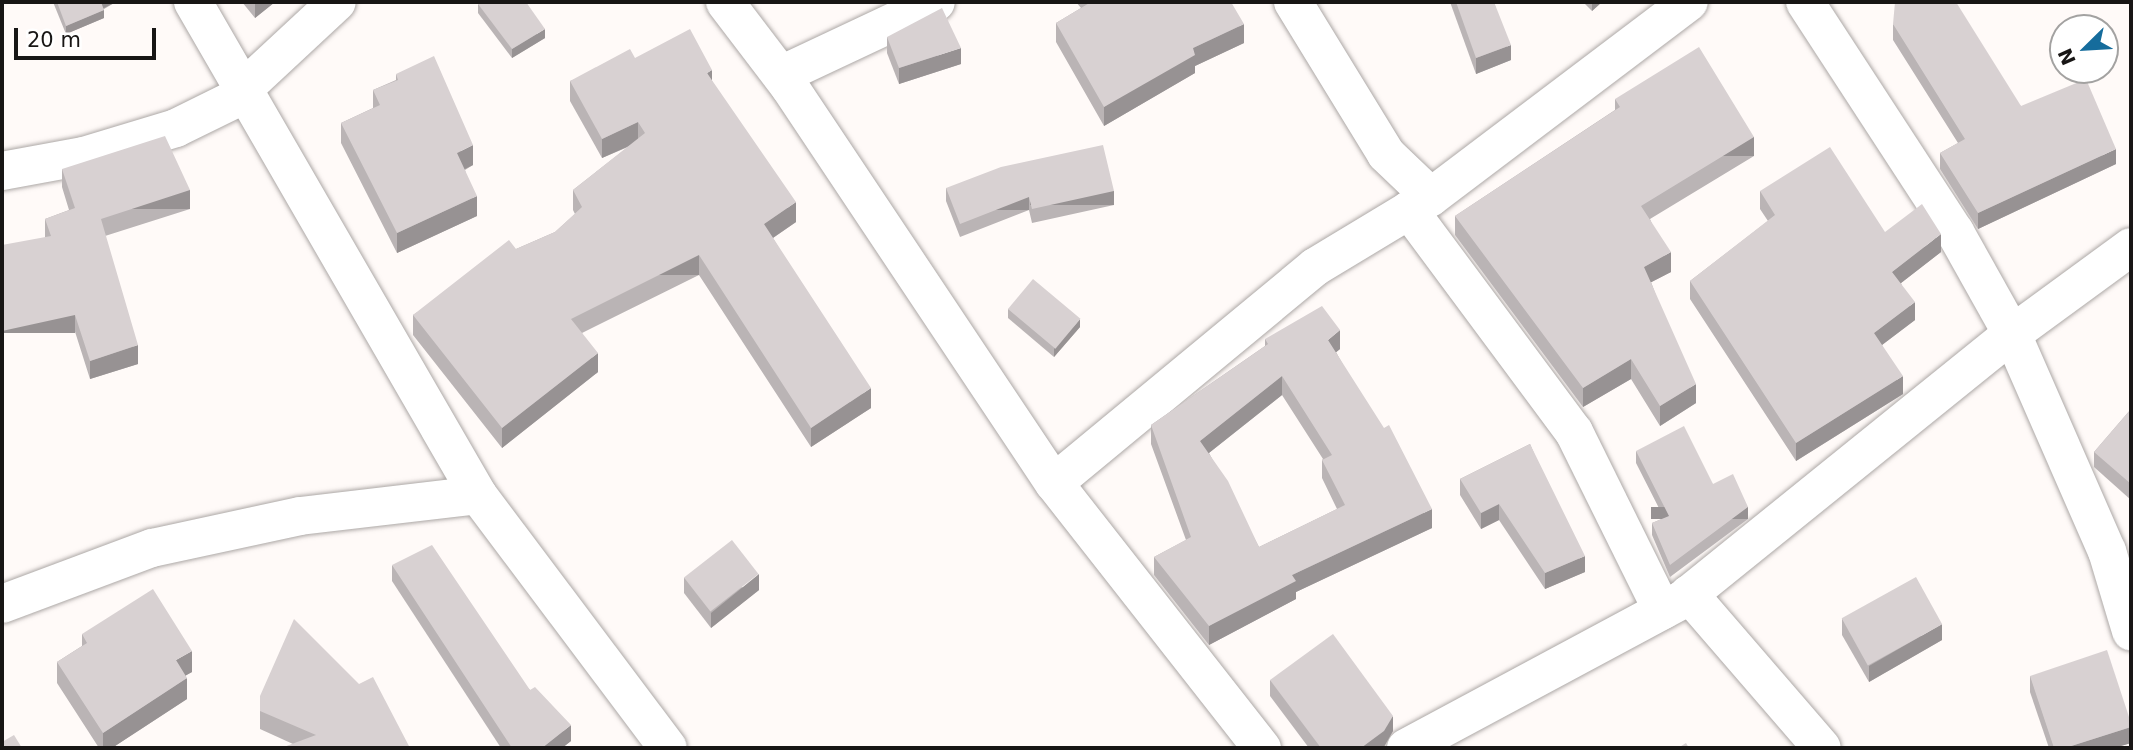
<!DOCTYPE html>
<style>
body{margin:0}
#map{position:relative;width:2133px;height:750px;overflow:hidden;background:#fffaf8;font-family:"DejaVu Sans",sans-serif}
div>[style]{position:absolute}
.roads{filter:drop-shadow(0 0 2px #ada8a6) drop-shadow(0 0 2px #ada8a6)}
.street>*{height:38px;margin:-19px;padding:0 19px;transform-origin:19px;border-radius:19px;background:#fff}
.wall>*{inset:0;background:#bab4b5}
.shaded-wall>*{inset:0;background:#979293;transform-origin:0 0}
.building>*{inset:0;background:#d8d1d2;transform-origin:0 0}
span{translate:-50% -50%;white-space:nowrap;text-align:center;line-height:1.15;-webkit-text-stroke:5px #fff;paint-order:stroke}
.frame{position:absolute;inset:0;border:4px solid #181615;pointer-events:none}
.north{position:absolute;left:2049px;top:14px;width:70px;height:70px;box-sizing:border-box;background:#fff;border:2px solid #a3a2a1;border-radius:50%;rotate:246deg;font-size:19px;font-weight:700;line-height:28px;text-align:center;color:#181615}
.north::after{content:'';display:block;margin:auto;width:24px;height:32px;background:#156c9c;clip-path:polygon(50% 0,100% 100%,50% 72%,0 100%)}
.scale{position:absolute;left:14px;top:28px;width:142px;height:32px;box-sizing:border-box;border:4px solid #181615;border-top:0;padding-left:9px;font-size:21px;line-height:24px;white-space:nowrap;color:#181615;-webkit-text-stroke:5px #fff;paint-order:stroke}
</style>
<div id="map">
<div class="roads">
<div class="street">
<div style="left:193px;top:2px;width:569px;rotate:59.97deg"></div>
<div style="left:478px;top:495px;width:316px;rotate:53.1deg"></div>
<div style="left:725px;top:2px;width:106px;rotate:52.7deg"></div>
<div style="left:789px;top:86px;width:477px;rotate:56.3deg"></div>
<div style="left:1054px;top:483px;width:337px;rotate:51.9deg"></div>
<div style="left:1293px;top:2px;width:178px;rotate:58.5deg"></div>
<div style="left:1386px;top:154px;width:62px;rotate:43.7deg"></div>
<div style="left:1805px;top:2px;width:275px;rotate:56.9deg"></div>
<div style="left:1955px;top:232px;width:117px;rotate:60.8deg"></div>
<div style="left:2012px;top:334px;width:237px;rotate:66.4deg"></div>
<div style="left:2107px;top:551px;width:84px;rotate:73.3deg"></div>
<div style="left:781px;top:75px;width:171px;rotate:-25.2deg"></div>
<div style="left:240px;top:92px;width:132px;rotate:-42.9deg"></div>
<div style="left:2px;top:171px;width:83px;rotate:-10.4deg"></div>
<div style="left:84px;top:156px;width:96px;rotate:-16.9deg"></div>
<div style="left:176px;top:128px;width:75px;rotate:-26.2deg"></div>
<div style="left:1409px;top:210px;width:277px;rotate:53.4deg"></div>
<div style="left:1574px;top:432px;width:199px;rotate:63.7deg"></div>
<div style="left:1054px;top:483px;width:339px;rotate:-39.6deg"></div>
<div style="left:1315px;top:267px;width:135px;rotate:-31.1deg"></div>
<div style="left:1431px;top:197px;width:323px;rotate:-37.1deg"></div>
<div style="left:1689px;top:594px;width:203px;rotate:49.2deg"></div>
<div style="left:2px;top:604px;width:160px;rotate:-20.5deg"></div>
<div style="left:152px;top:548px;width:151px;rotate:-12.2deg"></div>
<div style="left:300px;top:516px;width:179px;rotate:-6.7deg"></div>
<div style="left:1406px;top:748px;width:313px;rotate:-28.2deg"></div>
<div style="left:1682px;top:600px;width:424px;rotate:-38.9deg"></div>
<div style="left:2012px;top:334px;width:147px;rotate:-36.2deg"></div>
</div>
</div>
<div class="wall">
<div style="clip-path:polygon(53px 2px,116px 2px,104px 9px,104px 18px,66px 34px)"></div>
<div style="clip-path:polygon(242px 2px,275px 2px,255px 18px)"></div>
<div style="clip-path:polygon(1076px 2px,1231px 2px,1244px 43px,1195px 66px,1195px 73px,1104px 126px,1056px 42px,1056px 23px,1081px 8px)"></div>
<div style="clip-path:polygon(1450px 2px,1494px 2px,1511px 60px,1476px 74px)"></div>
<div style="clip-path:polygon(1583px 2px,1602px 2px,1592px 11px)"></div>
<div style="clip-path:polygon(478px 4px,545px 38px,512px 58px,478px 13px)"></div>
<div style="clip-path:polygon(1893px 24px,2021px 106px,2116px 164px,1978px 229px,1940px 169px,1940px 153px,1958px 143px,1893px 40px)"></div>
<div style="clip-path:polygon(887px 37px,961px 64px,899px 84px,887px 53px)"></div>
<div style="clip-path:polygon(635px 58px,712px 81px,796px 222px,773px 238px,871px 408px,811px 447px,699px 275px,582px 333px,598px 372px,502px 448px,413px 335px,413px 315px,516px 249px,555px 232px,575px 214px,573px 210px,573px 190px,628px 147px,602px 158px,570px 101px,570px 81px)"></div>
<div style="clip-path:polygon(396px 74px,473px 165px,465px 170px,477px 216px,397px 253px,341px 143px,341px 123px,373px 108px,373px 90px,396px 80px)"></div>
<div style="clip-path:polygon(1615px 99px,1754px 156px,1650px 219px,1671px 272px,1651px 282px,1696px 403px,1660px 426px,1631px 379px,1583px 407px,1455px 235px,1455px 216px,1615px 110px)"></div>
<div style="clip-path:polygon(62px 169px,190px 209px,105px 236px,138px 364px,90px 379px,45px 237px,45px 219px,69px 210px,62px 187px)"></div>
<div style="clip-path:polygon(946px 188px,1114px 205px,1032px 223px,1029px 210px,960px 237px,946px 201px)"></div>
<div style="clip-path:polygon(1760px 191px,1941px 252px,1901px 283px,1915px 320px,1882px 345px,1903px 394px,1796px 461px,1690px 299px,1690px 281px,1768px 221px,1760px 209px)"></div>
<div style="clip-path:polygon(1008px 309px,1080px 327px,1054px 357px,1008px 318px)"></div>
<div style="clip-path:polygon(evenodd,1265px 339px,1340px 349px,1336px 352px,1432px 528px,1296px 592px,1296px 599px,1209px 645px,1154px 575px,1154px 557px,1186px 540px,1151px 444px,1151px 425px,1265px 346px,1265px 339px,1282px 395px,1323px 459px,1322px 460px,1322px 478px,1337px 509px,1259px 547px,1209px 453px,1282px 395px)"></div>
<div style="clip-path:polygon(2131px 409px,2131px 500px,2094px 467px,2094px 452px)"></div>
<div style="clip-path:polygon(1530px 444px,1585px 572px,1545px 589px,1499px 520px,1481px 529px,1460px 495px,1460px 479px)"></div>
<div style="clip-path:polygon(1636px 451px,1713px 484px,1748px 519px,1670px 577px,1652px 535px,1652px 523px,1664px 518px,1636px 463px)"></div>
<div style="clip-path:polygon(392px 565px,530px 690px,571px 741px,562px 748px,501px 748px,392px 581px)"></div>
<div style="clip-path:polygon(684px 578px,759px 590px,711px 628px,684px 593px)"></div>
<div style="clip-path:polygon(1842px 619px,1942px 640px,1869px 682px,1842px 635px)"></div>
<div style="clip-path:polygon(82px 634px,192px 672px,186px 675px,187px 699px,112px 748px,99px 748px,57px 683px,57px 662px,82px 646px)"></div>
<div style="clip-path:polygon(2030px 676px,2131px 723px,2131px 743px,2114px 748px,2049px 748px,2030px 692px)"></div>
<div style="clip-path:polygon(1270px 680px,1393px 731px,1382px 748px,1309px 748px,1270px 696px)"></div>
<div style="clip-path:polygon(260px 696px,410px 748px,293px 744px,260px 729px)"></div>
</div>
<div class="shaded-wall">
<div style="clip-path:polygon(100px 2px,116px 2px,100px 10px)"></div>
<div style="clip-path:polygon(255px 2px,275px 2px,255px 18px)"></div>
<div style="clip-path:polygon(1592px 2px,1602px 2px,1592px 11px)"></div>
<div style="clip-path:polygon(104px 10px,104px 18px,66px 34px,66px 26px)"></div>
<div style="clip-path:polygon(1244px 24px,1244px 43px,1195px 66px,1195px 73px,1104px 126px,1104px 107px,1193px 48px)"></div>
<div style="clip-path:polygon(545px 29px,545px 38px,512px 58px,512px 49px)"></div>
<div style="clip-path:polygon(1511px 45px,1511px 60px,1476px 74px,1476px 58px)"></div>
<div style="clip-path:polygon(961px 48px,961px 64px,899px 84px,899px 68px)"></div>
<div style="clip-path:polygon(712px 70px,712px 90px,707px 73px)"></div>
<div style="clip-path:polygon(638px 122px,638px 142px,602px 158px,602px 139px)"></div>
<div style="left:1754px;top:137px;width:19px;height:132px;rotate:90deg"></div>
<div style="clip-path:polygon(473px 145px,473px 165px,457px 173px,457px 153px)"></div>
<div style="clip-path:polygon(2116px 149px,2116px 164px,1978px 229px,1978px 213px)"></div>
<div style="left:190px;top:190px;width:19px;height:94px;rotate:90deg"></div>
<div style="left:1114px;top:191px;width:14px;height:84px;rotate:90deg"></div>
<div style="clip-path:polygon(477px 196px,477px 216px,397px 253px,397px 233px)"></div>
<div style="left:1029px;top:197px;width:13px;height:74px;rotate:90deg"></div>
<div style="clip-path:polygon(796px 202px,796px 222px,764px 244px,764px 224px)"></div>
<div style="clip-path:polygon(1941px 234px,1941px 252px,1892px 290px,1892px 272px)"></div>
<div style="clip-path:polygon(1671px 252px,1671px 272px,1644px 286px,1644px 267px)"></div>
<div style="left:699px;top:255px;width:20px;height:143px;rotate:90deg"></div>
<div style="clip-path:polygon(1915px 302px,1915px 320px,1874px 351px,1874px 333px)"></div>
<div style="left:75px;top:315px;width:18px;height:75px;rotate:90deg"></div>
<div style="clip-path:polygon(1080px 319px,1080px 327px,1054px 357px,1054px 349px)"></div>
<div style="clip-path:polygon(1340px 330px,1340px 349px,1328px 359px,1328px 340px)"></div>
<div style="clip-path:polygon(138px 345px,138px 364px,90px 379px,90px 361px)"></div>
<div style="clip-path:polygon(598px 353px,598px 372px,502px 448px,502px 428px)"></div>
<div style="clip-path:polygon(1631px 359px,1631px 379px,1583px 407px,1583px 388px)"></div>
<div style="clip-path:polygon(1282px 376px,1282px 395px,1200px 460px,1200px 441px)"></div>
<div style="clip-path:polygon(1903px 376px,1903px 394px,1796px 461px,1796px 443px)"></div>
<div style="clip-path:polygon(1696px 384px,1696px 403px,1660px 426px,1660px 406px)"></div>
<div style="clip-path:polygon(871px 388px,871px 408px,811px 447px,811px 428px)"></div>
<div style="clip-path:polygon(1499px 504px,1499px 520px,1481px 529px,1481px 513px)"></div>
<div style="left:1748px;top:507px;width:12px;height:97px;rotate:90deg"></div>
<div style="clip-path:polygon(1432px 509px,1432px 528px,1296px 592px,1296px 599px,1209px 645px,1209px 626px,1292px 575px)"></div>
<div style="clip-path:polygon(1585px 556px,1585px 572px,1545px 589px,1545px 573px)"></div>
<div style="clip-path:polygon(759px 574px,759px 590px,711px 628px,711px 613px)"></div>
<div style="clip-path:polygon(1942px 624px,1942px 640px,1869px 682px,1869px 666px)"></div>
<div style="clip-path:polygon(192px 651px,192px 672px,176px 681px,176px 660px)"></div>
<div style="clip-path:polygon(187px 678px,187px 699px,112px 748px,103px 748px,103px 733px)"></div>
<div style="clip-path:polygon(1393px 716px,1393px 731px,1384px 747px,1382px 748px,1361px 748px)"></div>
<div style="clip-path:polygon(571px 725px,571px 741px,562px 748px,542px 748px)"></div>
<div style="clip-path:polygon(2131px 727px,2131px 743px,2114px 748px,2065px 748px)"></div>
</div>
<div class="building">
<div style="clip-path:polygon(57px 2px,101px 2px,104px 10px,66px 26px)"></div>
<div style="clip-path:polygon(481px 2px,526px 2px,545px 29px,512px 49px,478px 4px)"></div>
<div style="clip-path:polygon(1091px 2px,1231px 2px,1244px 24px,1193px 48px,1195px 55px,1104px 107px,1056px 23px)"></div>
<div style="clip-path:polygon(1456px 2px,1494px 2px,1511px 45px,1476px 58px)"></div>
<div style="clip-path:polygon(1895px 2px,1956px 2px,2021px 106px,2086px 79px,2116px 149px,1978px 213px,1940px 153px,1965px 139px,1893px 24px)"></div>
<div style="clip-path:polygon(942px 8px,961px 48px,899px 68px,887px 37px)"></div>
<div style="clip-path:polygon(690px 29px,712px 70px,707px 73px,796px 202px,764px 224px,871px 388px,811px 428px,699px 255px,571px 319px,598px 353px,502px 428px,413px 315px,509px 240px,516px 249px,555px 232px,582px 207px,573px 190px,645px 133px,638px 122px,602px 139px,570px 81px,630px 49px,635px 58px)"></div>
<div style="clip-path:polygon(1699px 47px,1754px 137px,1641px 206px,1671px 252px,1644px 267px,1696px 384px,1660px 406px,1631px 359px,1583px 388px,1455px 216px,1620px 107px,1615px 99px)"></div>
<div style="clip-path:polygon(434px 56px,473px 145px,457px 153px,477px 196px,397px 233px,341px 123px,380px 105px,373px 90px,398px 80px,396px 74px)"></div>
<div style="clip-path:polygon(165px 136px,190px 190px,101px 219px,138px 345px,90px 361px,75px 315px,2px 331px,2px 245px,51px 236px,45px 219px,75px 208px,62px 169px)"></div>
<div style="clip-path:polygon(1103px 145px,1114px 191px,1032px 209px,1029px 197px,960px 224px,946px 188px,1001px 167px)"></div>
<div style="clip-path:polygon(1830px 147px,1885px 232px,1922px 204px,1941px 234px,1892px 272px,1915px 302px,1874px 333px,1903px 376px,1796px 443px,1690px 281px,1775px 215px,1760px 191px)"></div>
<div style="left:1033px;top:279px;width:62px;height:39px;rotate:40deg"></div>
<div style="clip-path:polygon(evenodd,1322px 306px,1340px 330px,1328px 340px,1384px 428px,1389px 425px,1432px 509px,1292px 575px,1296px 581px,1209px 626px,1154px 557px,1191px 537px,1151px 425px,1268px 344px,1265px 339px,1322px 306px,1282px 376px,1332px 455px,1322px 460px,1345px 505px,1259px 547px,1228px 481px,1200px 441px,1282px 376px)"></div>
<div style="clip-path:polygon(2131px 409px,2131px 484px,2094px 452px)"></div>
<div style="clip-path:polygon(1684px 426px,1713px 484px,1733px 474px,1748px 507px,1670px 565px,1652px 523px,1669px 516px,1636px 451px)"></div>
<div style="clip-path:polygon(1530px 444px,1585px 556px,1545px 573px,1499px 504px,1481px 513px,1460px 479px)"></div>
<div style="left:732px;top:540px;width:43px;height:61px;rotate:52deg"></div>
<div style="clip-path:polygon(432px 545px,530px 690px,535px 687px,571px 725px,542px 748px,512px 748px,392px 565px)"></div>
<div style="left:1916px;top:577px;width:54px;height:85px;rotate:61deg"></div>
<div style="clip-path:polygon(153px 589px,192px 651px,176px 660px,187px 678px,103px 733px,57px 662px,87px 643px,82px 634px)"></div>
<div style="clip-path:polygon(294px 619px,359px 684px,373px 677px,410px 748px,281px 748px,316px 735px,260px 711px,260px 696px)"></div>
<div style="clip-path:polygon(1333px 634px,1393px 716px,1384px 731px,1361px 748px,1321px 748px,1270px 680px)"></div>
<div style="clip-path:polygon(2107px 650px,2131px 723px,2131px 727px,2065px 748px,2054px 748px,2030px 676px)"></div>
<div style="clip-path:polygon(14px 735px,22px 748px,2px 748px,2px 742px)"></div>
<div style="clip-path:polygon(1686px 743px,1689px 748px,1678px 748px)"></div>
</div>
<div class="frame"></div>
<div class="north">N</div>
<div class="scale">20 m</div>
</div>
